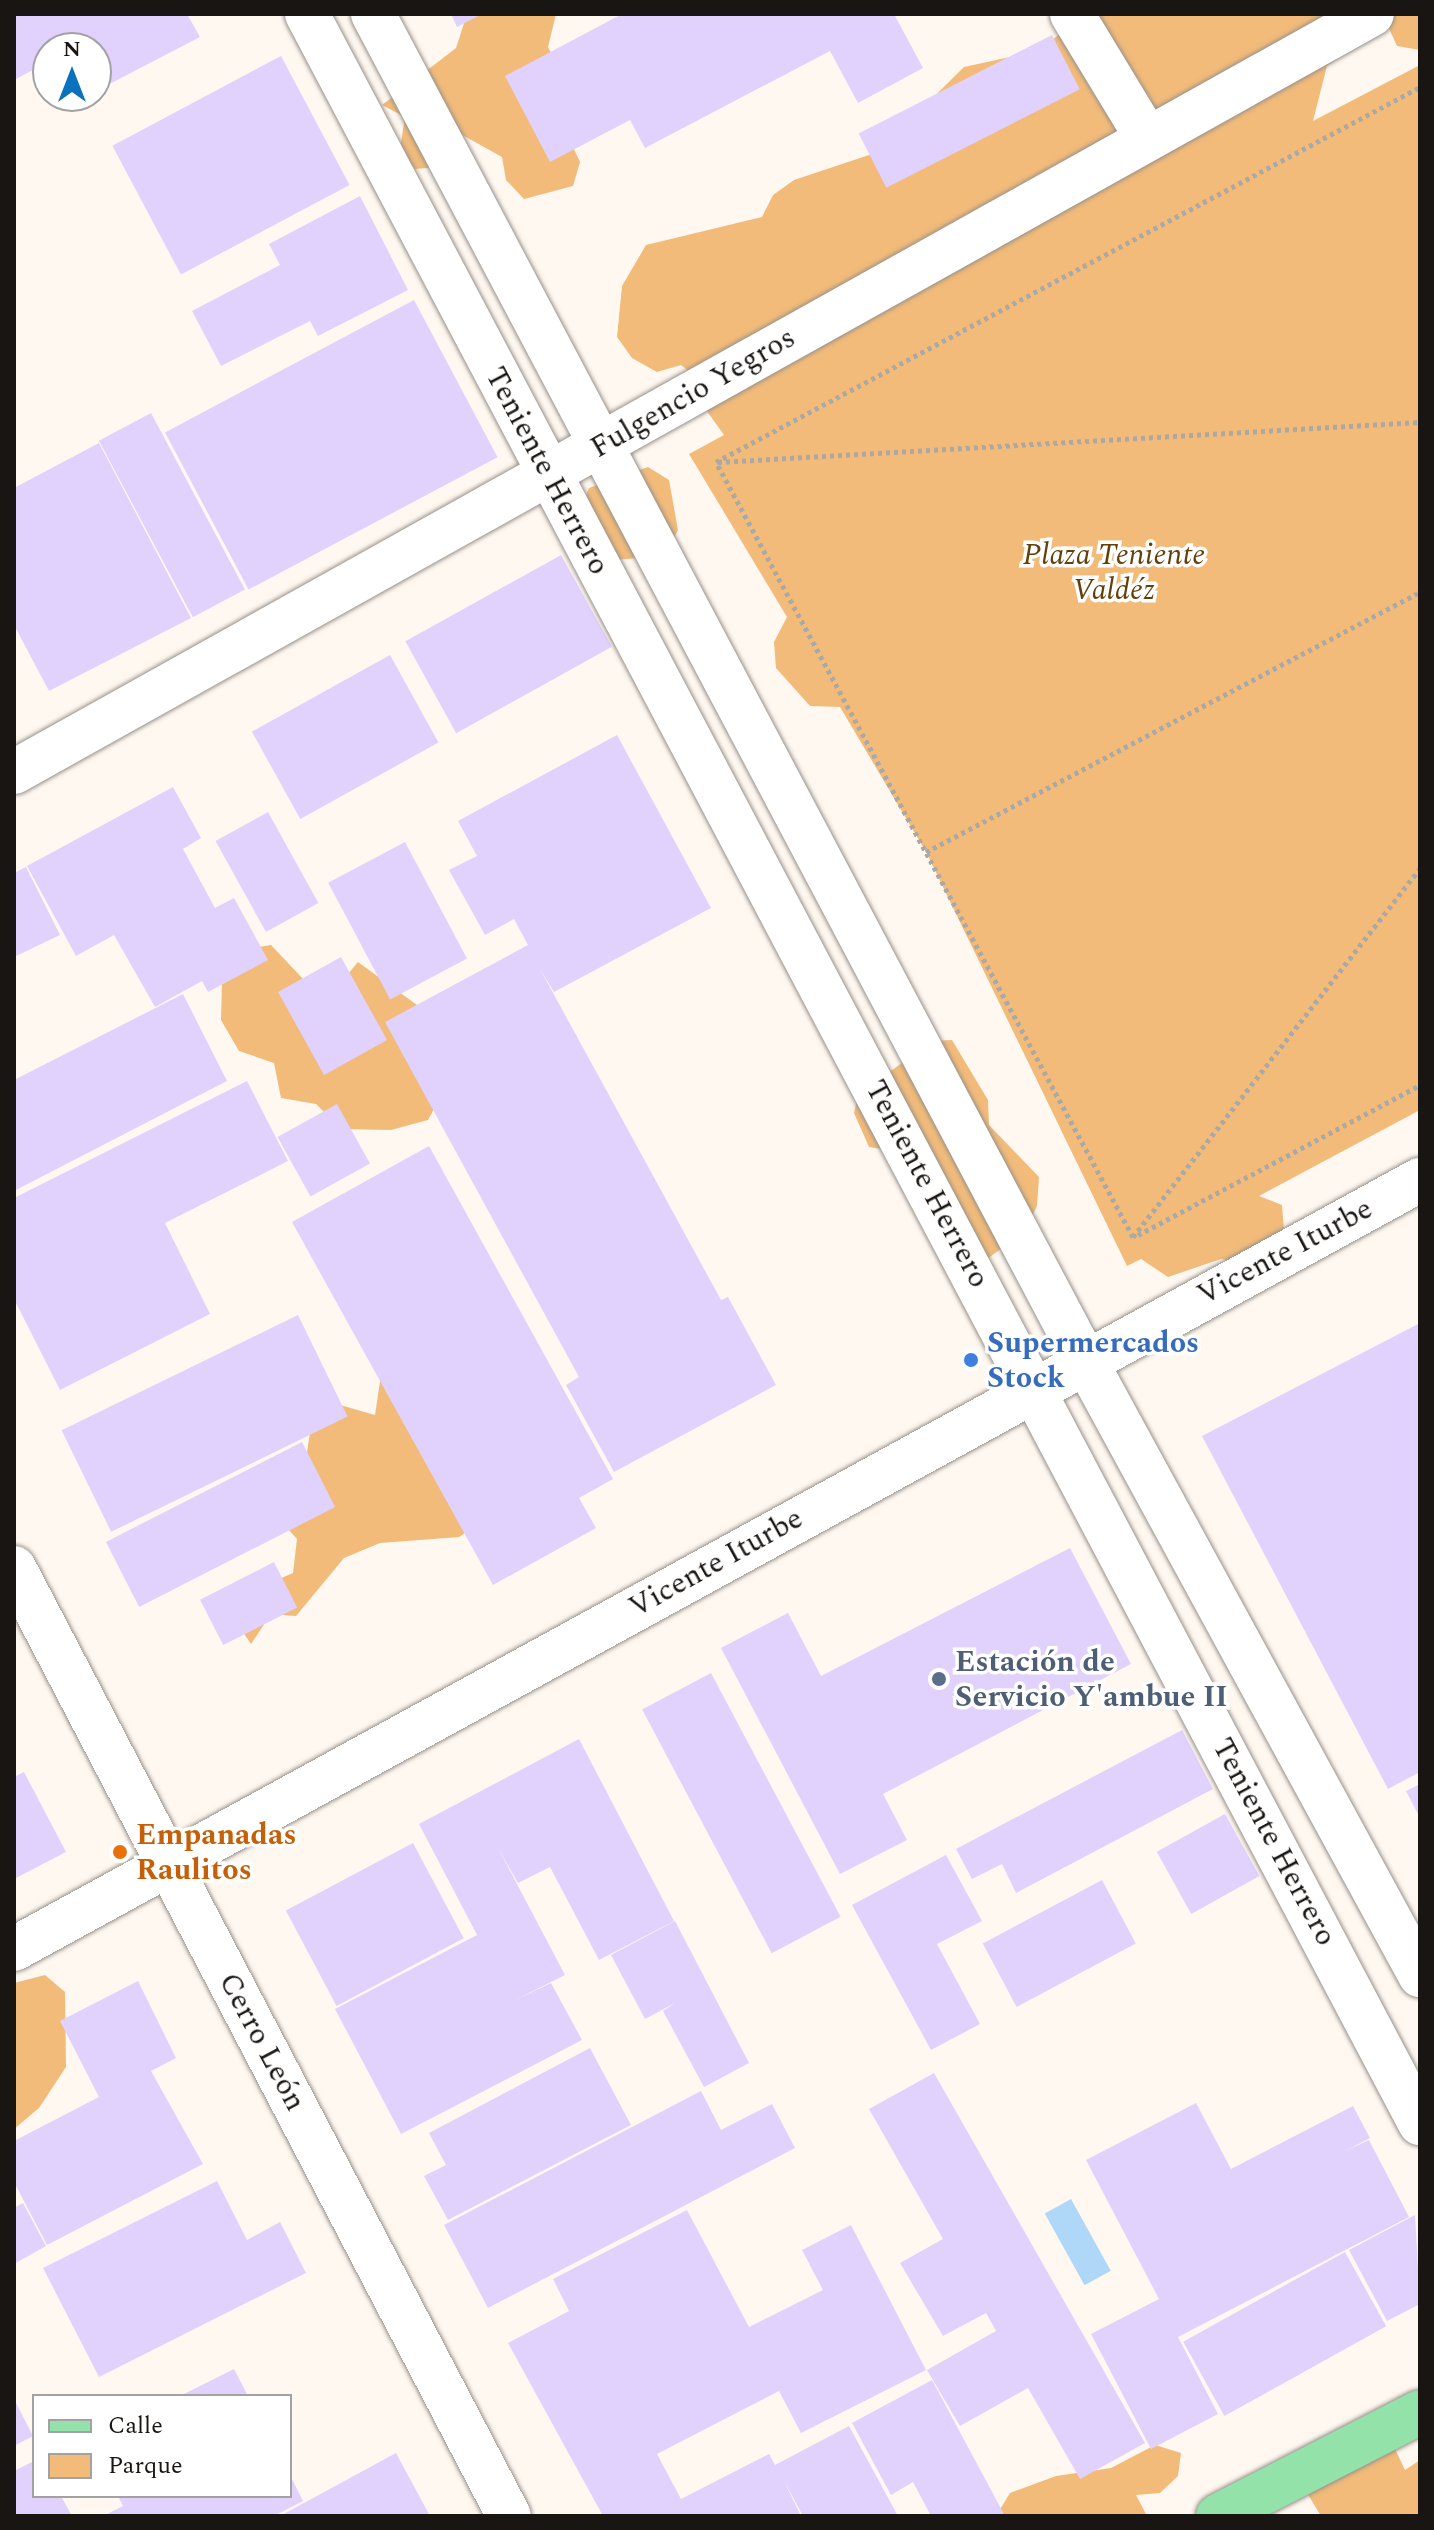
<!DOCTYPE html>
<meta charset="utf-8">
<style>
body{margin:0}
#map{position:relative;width:1434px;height:2530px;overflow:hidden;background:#fff8f1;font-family:Spectral,serif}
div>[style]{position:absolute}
.green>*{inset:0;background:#f2bb7a}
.water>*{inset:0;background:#afd7f8;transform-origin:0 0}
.building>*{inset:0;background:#e1d1fd;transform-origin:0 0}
.path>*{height:5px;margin-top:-2.5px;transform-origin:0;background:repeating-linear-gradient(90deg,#aea8a3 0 4px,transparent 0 8px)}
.roads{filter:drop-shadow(0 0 2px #97918a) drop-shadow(0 0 2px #97918a)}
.minor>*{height:44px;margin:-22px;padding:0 22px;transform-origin:22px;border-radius:22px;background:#fff}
.major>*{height:44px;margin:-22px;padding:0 22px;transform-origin:22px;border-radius:22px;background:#92e2a9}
.dots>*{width:22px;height:22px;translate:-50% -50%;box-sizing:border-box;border:4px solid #fff;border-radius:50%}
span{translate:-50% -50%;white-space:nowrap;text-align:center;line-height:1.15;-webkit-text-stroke:7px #fff;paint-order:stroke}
.street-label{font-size:30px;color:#181513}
.park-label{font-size:30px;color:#633f0a;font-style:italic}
.shop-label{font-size:30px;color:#366cbe;font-weight:700}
.left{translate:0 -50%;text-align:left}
.service-label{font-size:30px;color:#4e5e75;font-weight:700}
.food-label{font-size:30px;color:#c56008;font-weight:700}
.frame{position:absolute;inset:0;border:16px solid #181513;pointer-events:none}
.legend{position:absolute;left:32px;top:2394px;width:260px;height:104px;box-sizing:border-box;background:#fff;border:2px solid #a3a1a1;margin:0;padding:10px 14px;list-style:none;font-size:24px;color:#181513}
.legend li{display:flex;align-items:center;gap:16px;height:40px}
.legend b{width:40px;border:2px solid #a3a1a1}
.north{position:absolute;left:32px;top:32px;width:80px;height:80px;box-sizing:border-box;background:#fff;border:2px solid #a3a1a1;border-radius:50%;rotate:0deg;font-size:22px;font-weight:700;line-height:32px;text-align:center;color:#181513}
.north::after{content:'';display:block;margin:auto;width:28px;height:36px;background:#0a72bd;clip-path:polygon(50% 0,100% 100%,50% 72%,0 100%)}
</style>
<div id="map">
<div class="green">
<div style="clip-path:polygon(467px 14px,556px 14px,548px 47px,559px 68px,559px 117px,580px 162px,573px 186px,524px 199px,506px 180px,502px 157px,457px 132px,439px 167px,415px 169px,400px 149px,405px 117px,382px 105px,456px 48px)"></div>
<div style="clip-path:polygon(1108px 14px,1420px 14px,1420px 50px,1397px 46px,1386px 22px,1327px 66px,1313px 121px,1420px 65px,1420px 1110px,1259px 1196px,1282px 1205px,1284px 1231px,1240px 1262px,1221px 1259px,1168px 1277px,1141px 1259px,1127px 1266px,926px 852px,840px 707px,810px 706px,776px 668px,774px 642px,787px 617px,689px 454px,724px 435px,704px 407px,703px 382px,681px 365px,657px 372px,632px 358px,617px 337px,622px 286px,646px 245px,762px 217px,773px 195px,794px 180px,878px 152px,964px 67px,1037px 51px,1076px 22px)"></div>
<div style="clip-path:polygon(648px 467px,669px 480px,678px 530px,672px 541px,639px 558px,613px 560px,584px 500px,589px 488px)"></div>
<div style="clip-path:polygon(271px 945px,305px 981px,343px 980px,358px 962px,421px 1008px,435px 1107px,428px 1120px,391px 1130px,341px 1129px,316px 1104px,281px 1098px,274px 1063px,239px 1051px,221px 1020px,222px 982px,259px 947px)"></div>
<div style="clip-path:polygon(952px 1040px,988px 1100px,989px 1125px,1039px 1177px,1037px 1206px,1025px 1231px,983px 1262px,936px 1253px,894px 1151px,869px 1147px,854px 1113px,858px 1095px,932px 1041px)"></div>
<div style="clip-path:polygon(382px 1368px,471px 1529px,459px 1537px,380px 1543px,344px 1558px,296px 1616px,271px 1614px,251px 1644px,243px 1632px,270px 1583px,293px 1573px,297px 1539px,280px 1520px,302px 1485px,311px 1426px,340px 1405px,375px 1415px)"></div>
<div style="clip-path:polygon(45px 1975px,65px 1992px,66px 2067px,39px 2108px,14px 2129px,14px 1983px)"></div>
<div style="clip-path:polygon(1155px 2445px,1181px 2453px,1178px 2476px,1160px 2493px,1136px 2495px,1147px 2516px,996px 2516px,1010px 2493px,1056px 2476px,1111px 2468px)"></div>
<div style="clip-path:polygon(1395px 2449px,1405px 2470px,1420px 2460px,1420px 2516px,1321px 2516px,1307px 2493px)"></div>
</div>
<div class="water">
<div style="left:1071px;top:2199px;width:82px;height:30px;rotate:61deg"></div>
</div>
<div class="building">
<div style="clip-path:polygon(14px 14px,187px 14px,200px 37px,96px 91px,96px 48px,48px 48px,48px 89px,37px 68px,14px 80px)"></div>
<div style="clip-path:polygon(451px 14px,482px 14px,457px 27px)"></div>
<div style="clip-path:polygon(622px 14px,894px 14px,923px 68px,858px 103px,830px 51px,645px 148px,630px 120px,550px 162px,505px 76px)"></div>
<div style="left:1052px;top:35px;width:61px;height:217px;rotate:63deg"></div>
<div style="left:281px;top:56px;width:146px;height:191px;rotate:62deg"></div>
<div style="clip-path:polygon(52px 96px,86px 96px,59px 110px)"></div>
<div style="clip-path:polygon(360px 196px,408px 290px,318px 336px,310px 321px,221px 366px,192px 311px,280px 265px,269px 244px)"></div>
<div style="left:414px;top:300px;width:178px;height:282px;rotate:62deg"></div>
<div style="left:151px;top:413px;width:200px;height:59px;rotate:62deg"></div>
<div style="clip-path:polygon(99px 443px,191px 618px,49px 691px,14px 625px,14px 488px)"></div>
<div style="left:561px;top:555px;width:105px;height:178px;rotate:61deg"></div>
<div style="left:390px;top:655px;width:100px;height:158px;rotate:61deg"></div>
<div style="clip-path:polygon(617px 735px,711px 908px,554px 992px,540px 969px,721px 1300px,728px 1297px,776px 1385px,614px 1472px,566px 1385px,579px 1377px,385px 1022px,528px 945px,514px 919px,485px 935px,449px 870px,477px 856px,458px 821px)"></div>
<div style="clip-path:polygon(173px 787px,201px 838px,183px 849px,215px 908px,234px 898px,268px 960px,208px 992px,202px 981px,155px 1007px,114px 935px,76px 956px,27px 866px)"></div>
<div style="left:268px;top:812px;width:104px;height:60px;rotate:61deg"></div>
<div style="left:405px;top:842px;width:132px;height:87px;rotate:62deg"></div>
<div style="clip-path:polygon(26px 867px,60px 935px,14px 957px,14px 873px)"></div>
<div style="left:341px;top:957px;width:95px;height:72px;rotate:61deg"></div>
<div style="clip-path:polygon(183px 994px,227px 1081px,14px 1191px,14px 1080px)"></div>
<div style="clip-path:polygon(247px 1081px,288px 1161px,165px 1223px,210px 1314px,60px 1390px,14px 1299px,14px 1198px)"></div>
<div style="left:337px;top:1104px;width:68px;height:68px;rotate:61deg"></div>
<div style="clip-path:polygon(429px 1146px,613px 1479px,579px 1498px,596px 1528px,493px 1585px,292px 1222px)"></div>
<div style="left:298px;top:1315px;width:113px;height:263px;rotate:64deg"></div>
<div style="clip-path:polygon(1420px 1323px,1420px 1772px,1388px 1789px,1202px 1436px)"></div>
<div style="left:302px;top:1442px;width:73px;height:220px;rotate:63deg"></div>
<div style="clip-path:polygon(1070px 1548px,1131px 1664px,883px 1794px,907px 1840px,840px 1874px,721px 1648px,788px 1613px,821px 1676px)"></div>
<div style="left:274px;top:1562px;width:51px;height:83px;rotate:63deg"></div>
<div style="left:711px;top:1673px;width:276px;height:78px;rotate:62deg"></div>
<div style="clip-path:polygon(1182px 1730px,1213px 1789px,1016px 1893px,1002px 1864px,972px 1879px,956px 1849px)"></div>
<div style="clip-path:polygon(579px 1739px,674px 1921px,599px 1960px,550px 1867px,518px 1883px,498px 1848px,565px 1975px,511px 2002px,551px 1983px,582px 2040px,401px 2134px,335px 2009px,477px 1935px,419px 1824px)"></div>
<div style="clip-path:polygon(24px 1772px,66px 1852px,14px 1879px,14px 1777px)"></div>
<div style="clip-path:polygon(1420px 1784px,1420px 1818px,1406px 1791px)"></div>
<div style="left:1225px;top:1814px;width:71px;height:78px;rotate:61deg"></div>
<div style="left:413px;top:1843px;width:108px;height:144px;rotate:62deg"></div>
<div style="clip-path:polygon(946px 1855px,982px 1921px,937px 1944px,980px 2024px,931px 2050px,852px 1905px)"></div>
<div style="left:1102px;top:1880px;width:72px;height:135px;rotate:62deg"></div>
<div style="clip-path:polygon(675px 1921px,749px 2063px,704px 2087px,663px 2011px,675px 2003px,645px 2019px,611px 1955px)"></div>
<div style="clip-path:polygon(138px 1981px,176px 2058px,151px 2071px,203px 2164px,47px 2245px,14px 2182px,14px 2141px,99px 2097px,60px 2021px)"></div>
<div style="clip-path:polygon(590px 2048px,631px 2125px,448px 2220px,424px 2176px,446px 2165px,429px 2133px)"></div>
<div style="clip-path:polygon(934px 2073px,1145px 2443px,1080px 2479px,1028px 2388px,960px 2426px,927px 2370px,996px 2331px,986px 2313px,943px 2336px,900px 2263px,943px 2239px,869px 2109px)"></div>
<div style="clip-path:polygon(701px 2091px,721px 2130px,772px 2104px,795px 2148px,488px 2308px,444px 2225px)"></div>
<div style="clip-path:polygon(1196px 2103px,1231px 2169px,1353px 2106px,1370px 2138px,1345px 2151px,1369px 2140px,1409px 2217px,1178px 2337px,1218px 2414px,1151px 2449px,1091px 2334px,1159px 2299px,1086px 2160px)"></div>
<div style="clip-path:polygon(217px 2181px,247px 2240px,280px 2222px,306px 2273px,99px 2377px,43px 2268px)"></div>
<div style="clip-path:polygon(23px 2203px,46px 2246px,14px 2264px,14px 2208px)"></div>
<div style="clip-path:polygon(687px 2210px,749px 2327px,823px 2290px,802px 2250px,851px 2225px,926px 2370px,801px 2433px,779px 2391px,657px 2454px,681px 2499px,769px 2454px,775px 2465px,849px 2426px,898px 2516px,803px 2516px,784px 2481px,801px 2516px,603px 2516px,508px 2343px,569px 2311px,553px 2279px)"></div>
<div style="clip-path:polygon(1415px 2215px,1420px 2304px,1387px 2321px,1349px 2250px)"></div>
<div style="left:1345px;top:2252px;width:85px;height:185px;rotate:61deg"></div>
<div style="clip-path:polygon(234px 2369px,248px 2396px,180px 2396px)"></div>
<div style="clip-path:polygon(932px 2380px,1005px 2516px,931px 2516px,913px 2482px,891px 2495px,852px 2423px)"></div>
<div style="clip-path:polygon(14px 2399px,33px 2436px,14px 2446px)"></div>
<div style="clip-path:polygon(396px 2453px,430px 2516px,280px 2516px)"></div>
<div style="clip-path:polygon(34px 2461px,34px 2496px,61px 2496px,72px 2516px,14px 2516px,14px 2471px)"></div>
<div style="clip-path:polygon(290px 2475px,303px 2501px,274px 2516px,103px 2516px,123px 2506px,118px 2496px,290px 2496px)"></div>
</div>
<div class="path">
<div style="left:718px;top:462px;width:703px;rotate:-3.26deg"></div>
<div style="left:926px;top:852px;width:558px;rotate:-27.76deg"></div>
<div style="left:1138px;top:1235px;width:319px;rotate:-28deg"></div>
<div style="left:1133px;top:1237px;width:880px;rotate:-118.28deg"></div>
<div style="left:716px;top:462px;width:798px;rotate:-28.04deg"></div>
<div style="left:1133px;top:1237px;width:467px;rotate:-52.1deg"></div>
</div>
<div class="roads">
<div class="minor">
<div style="left:307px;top:14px;width:2385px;rotate:62.18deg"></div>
<div style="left:373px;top:14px;width:1487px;rotate:62.14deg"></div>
<div style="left:1068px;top:1329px;width:736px;rotate:61.41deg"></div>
<div style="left:1072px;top:14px;width:143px;rotate:58.8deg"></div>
<div style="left:14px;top:772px;width:1555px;rotate:-29.17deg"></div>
<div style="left:14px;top:1568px;width:1069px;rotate:62.43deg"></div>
<div style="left:14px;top:1949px;width:1603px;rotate:-28.68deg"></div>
</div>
<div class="major">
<div style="left:1218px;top:2516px;width:227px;rotate:-27.2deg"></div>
</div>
</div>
<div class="dots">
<div style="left:971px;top:1360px;background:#3f7fe0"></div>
<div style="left:939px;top:1679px;background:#5c6f8a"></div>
<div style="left:120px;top:1852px;background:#e8710a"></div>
</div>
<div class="street-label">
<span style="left:693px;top:393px;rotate:-30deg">Fulgencio Yegros</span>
<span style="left:547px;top:471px;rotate:62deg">Teniente Herrero</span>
<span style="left:927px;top:1184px;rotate:62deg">Teniente Herrero</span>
<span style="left:1285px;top:1252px;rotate:-28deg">Vicente Iturbe</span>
<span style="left:716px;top:1563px;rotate:-29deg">Vicente Iturbe</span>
<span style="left:1274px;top:1842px;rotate:62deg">Teniente Herrero</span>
<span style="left:262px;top:2042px;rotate:62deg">Cerro León</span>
</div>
<div class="park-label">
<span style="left:1114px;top:572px">Plaza Teniente<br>Valdéz</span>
</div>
<div class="shop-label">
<span class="left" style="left:987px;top:1360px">Supermercados<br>Stock</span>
</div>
<div class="service-label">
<span class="left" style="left:955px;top:1679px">Estación de<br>Servicio Y'ambue II</span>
</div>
<div class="food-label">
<span class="left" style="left:136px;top:1852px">Empanadas<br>Raulitos</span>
</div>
<div class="frame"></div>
<ul class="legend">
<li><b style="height:10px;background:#92e2a9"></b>Calle</li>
<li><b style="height:22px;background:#f2bb7a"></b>Parque</li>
</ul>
<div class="north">N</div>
</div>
